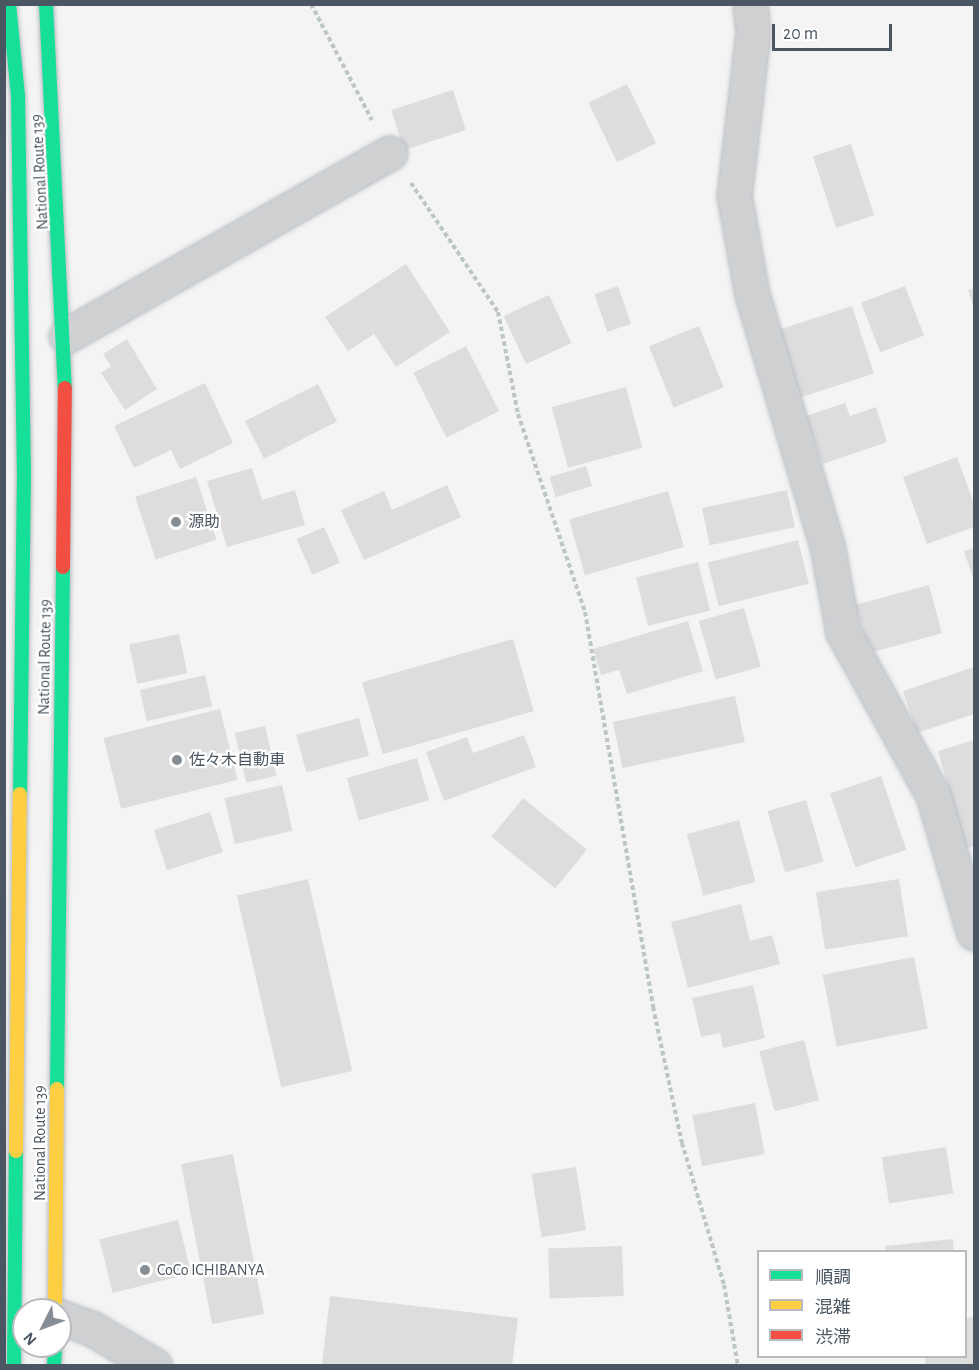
<!DOCTYPE html>
<meta charset="utf-8">
<style>
body{margin:0}
#map{position:relative;width:979px;height:1370px;overflow:hidden;background:#f4f4f4;font-family:"Alegreya Sans","Noto Sans JP",sans-serif}
div>[style]{position:absolute}
.building>*{inset:0;background:#ddddde;transform-origin:0 0}
.path>*{height:4px;margin-top:-2px;transform-origin:0;background:repeating-linear-gradient(90deg,#bcc7c4 0 4.5px,transparent 0 7.5px)}
.roads{filter:drop-shadow(0 0 2px #b9bec3) drop-shadow(0 0 2px #b9bec3)}
.street>*{height:33px;margin:-16.5px;padding:0 16.5px;transform-origin:16.5px;border-radius:16.5px;background:#ced0d2}
.fast>*{height:14px;margin:-7px;padding:0 7px;transform-origin:7px;border-radius:7px;background:#16e098}
.slow>*{height:14px;margin:-7px;padding:0 7px;transform-origin:7px;border-radius:7px;background:#ffcf43}
.jam>*{height:14px;margin:-7px;padding:0 7px;transform-origin:7px;border-radius:7px;background:#f24e42}
.dots>*{width:16px;height:16px;translate:-50% -50%;box-sizing:border-box;border:3px solid #fff;border-radius:50%}
span{translate:-50% -50%;white-space:nowrap;text-align:center;line-height:1.15;-webkit-text-stroke:4.5px #fff;paint-order:stroke}
.street-label{font-size:16px;color:#4a5661}
.poi-label{font-size:16px;color:#4a5661}
.left{translate:0 -50%;text-align:left}
.frame{position:absolute;inset:0;border:6px solid #4a5661;pointer-events:none}
.legend{position:absolute;left:757px;top:1250px;width:210px;height:108px;box-sizing:border-box;background:#fff;border:2px solid #b7bbc0;margin:0;padding:8px 10px;list-style:none;font-size:18px;color:#4a5661}
.legend li{display:flex;align-items:center;gap:12px;height:30px}
.legend b{width:30px;border:2px solid #b7bbc0}
.north{position:absolute;left:12px;top:1298px;width:60px;height:60px;box-sizing:border-box;background:#fff;border:2px solid #b7bbc0;border-radius:50%;rotate:228deg;font-size:16px;font-weight:700;line-height:24px;text-align:center;color:#4a5661}
.north::after{content:'';display:block;margin:auto;width:21px;height:27px;background:#868d94;clip-path:polygon(50% 0,100% 100%,50% 72%,0 100%)}
.scale{position:absolute;left:772px;top:24px;width:120px;height:27px;box-sizing:border-box;border:3px solid #4a5661;border-top:0;padding-left:8px;font-size:18px;line-height:21px;white-space:nowrap;color:#4a5661;-webkit-text-stroke:4px #fff;paint-order:stroke}
</style>
<div id="map">
<div class="building">
<div style="left:627px;top:84px;width:66px;height:43px;rotate:64deg"></div>
<div style="left:453px;top:90px;width:42px;height:65px;rotate:72deg"></div>
<div style="left:851px;top:144px;width:75px;height:40px;rotate:72deg"></div>
<div style="clip-path:polygon(406px 264px,450px 332px,396px 367px,374px 334px,348px 351px,325px 317px)"></div>
<div style="left:618px;top:286px;width:40px;height:25px;rotate:71deg"></div>
<div style="left:905px;top:286px;width:53px;height:47px;rotate:69deg"></div>
<div style="clip-path:polygon(974px 288px,974px 308px,968px 290px)"></div>
<div style="left:549px;top:295px;width:53px;height:50px;rotate:65deg"></div>
<div style="left:852px;top:306px;width:71px;height:80px;rotate:72deg"></div>
<div style="left:699px;top:326px;width:66px;height:54px;rotate:68deg"></div>
<div style="clip-path:polygon(127px 339px,157px 389px,125px 410px,101px 373px,111px 366px,103px 354px)"></div>
<div style="left:466px;top:346px;width:73px;height:59px;rotate:63deg"></div>
<div style="clip-path:polygon(205px 383px,233px 443px,180px 469px,171px 450px,134px 468px,114px 426px)"></div>
<div style="left:318px;top:384px;width:42px;height:82px;rotate:63deg"></div>
<div style="left:626px;top:387px;width:63px;height:77px;rotate:75deg"></div>
<div style="clip-path:polygon(845px 403px,850px 416px,876px 407px,887px 442px,823px 464px,806px 416px)"></div>
<div style="clip-path:polygon(957px 457px,974px 504px,974px 527px,927px 544px,903px 477px)"></div>
<div style="left:586px;top:466px;width:21px;height:38px;rotate:73deg"></div>
<div style="clip-path:polygon(252px 468px,262px 500px,295px 490px,305px 525px,227px 547px,207px 481px)"></div>
<div style="left:196px;top:477px;width:66px;height:64px;rotate:72deg"></div>
<div style="clip-path:polygon(447px 485px,461px 517px,364px 560px,341px 510px,384px 491px,392px 510px)"></div>
<div style="left:787px;top:490px;width:38px;height:87px;rotate:78deg"></div>
<div style="left:668px;top:491px;width:58px;height:103px;rotate:74deg"></div>
<div style="left:324px;top:527px;width:39px;height:30px;rotate:66deg"></div>
<div style="left:798px;top:540px;width:45px;height:93px;rotate:76deg"></div>
<div style="clip-path:polygon(974px 548px,974px 581px,964px 551px)"></div>
<div style="left:698px;top:562px;width:50px;height:64px;rotate:76deg"></div>
<div style="left:929px;top:585px;width:50px;height:76px;rotate:75deg"></div>
<div style="left:744px;top:608px;width:61px;height:47px;rotate:74deg"></div>
<div style="clip-path:polygon(688px 621px,703px 671px,627px 694px,619px 670px,601px 675px,593px 649px)"></div>
<div style="left:179px;top:634px;width:40px;height:51px;rotate:78deg"></div>
<div style="left:513px;top:639px;width:75px;height:157px;rotate:74deg"></div>
<div style="clip-path:polygon(974px 667px,974px 714px,917px 733px,903px 691px)"></div>
<div style="left:205px;top:675px;width:32px;height:67px;rotate:77deg"></div>
<div style="left:735px;top:696px;width:47px;height:125px;rotate:78deg"></div>
<div style="left:220px;top:709px;width:73px;height:120px;rotate:76deg"></div>
<div style="left:359px;top:718px;width:39px;height:65px;rotate:75deg"></div>
<div style="left:265px;top:726px;width:51px;height:31px;rotate:77deg"></div>
<div style="clip-path:polygon(524px 735px,536px 767px,444px 801px,426px 752px,467px 737px,473px 753px)"></div>
<div style="clip-path:polygon(974px 740px,974px 846px,966px 848px,938px 751px)"></div>
<div style="left:417px;top:758px;width:44px;height:73px;rotate:74deg"></div>
<div style="left:881px;top:776px;width:78px;height:54px;rotate:71deg"></div>
<div style="left:282px;top:785px;width:47px;height:59px;rotate:77deg"></div>
<div style="left:523px;top:798px;width:82px;height:50px;rotate:39deg"></div>
<div style="left:806px;top:800px;width:64px;height:40px;rotate:74deg"></div>
<div style="left:210px;top:812px;width:42px;height:59px;rotate:72deg"></div>
<div style="left:739px;top:820px;width:64px;height:54px;rotate:75deg"></div>
<div style="left:308px;top:879px;width:197px;height:73px;rotate:77deg"></div>
<div style="left:899px;top:879px;width:58px;height:84px;rotate:81deg"></div>
<div style="clip-path:polygon(741px 904px,750px 941px,772px 935px,780px 964px,688px 988px,671px 922px)"></div>
<div style="left:914px;top:957px;width:73px;height:93px;rotate:79deg"></div>
<div style="clip-path:polygon(753px 985px,765px 1038px,723px 1048px,720px 1033px,701px 1037px,692px 998px)"></div>
<div style="left:804px;top:1040px;width:62px;height:46px;rotate:76deg"></div>
<div style="left:755px;top:1103px;width:52px;height:64px;rotate:79deg"></div>
<div style="left:946px;top:1147px;width:47px;height:65px;rotate:81deg"></div>
<div style="left:233px;top:1154px;width:163px;height:53px;rotate:79deg"></div>
<div style="left:576px;top:1167px;width:64px;height:45px;rotate:81deg"></div>
<div style="left:178px;top:1220px;width:55px;height:81px;rotate:76deg"></div>
<div style="clip-path:polygon(953px 1239px,954px 1252px,886px 1252px,885px 1246px)"></div>
<div style="left:622px;top:1246px;width:50px;height:74px;rotate:88deg"></div>
<div style="clip-path:polygon(330px 1296px,518px 1318px,512px 1366px,322px 1364px)"></div>
<div style="clip-path:polygon(974px 1317px,974px 1366px,926px 1366px,925px 1356px,966px 1356px,966px 1318px)"></div>
</div>
<div class="path">
<div style="left:311px;top:4px;width:131px;rotate:62.3deg"></div>
<div style="left:411px;top:183px;width:156px;rotate:56deg"></div>
<div style="left:498px;top:312px;width:104px;rotate:78.9deg"></div>
<div style="left:518px;top:414px;width:209px;rotate:71.3deg"></div>
<div style="left:585px;top:612px;width:401px;rotate:80.2deg"></div>
<div style="left:653px;top:1007px;width:139px;rotate:78deg"></div>
<div style="left:682px;top:1143px;width:148px;rotate:73.5deg"></div>
<div style="left:724px;top:1285px;width:82px;rotate:80.2deg"></div>
</div>
<div class="roads">
<div class="street">
<div style="left:750px;top:4px;width:28px;rotate:84deg"></div>
<div style="left:753px;top:32px;width:164px;rotate:96.6deg"></div>
<div style="left:734px;top:195px;width:101px;rotate:79.7deg"></div>
<div style="left:752px;top:294px;width:262px;rotate:73.4deg"></div>
<div style="left:827px;top:545px;width:88px;rotate:79.6deg"></div>
<div style="left:843px;top:632px;width:186px;rotate:61.1deg"></div>
<div style="left:933px;top:795px;width:144px;rotate:73.5deg"></div>
<div style="left:66px;top:336px;width:372px;rotate:-29.5deg"></div>
<div style="left:60px;top:1317px;width:33px;rotate:20deg"></div>
<div style="left:91px;top:1328px;width:74px;rotate:30.7deg"></div>
</div>
<div class="fast">
<div style="left:9px;top:4px;width:92px;rotate:84.4deg"></div>
<div style="left:18px;top:96px;width:375px;rotate:89.1deg"></div>
<div style="left:24px;top:471px;width:323px;rotate:90.7deg"></div>
<div style="left:46px;top:4px;width:384px;rotate:87.2deg"></div>
<div style="left:57px;top:1089px;width:522px;rotate:-89.34deg"></div>
<div style="left:14px;top:1366px;width:215px;rotate:-89.5deg"></div>
<div style="left:54px;top:1366px;width:20px;rotate:-87deg"></div>
</div>
<div class="slow">
<div style="left:16px;top:1151px;width:357px;rotate:-89.4deg"></div>
<div style="left:55px;top:1310px;width:221px;rotate:-89.5deg"></div>
</div>
<div class="jam">
<div style="left:63px;top:567px;width:179px;rotate:-89.4deg"></div>
</div>
</div>
<div class="dots">
<div style="left:176px;top:522px;background:#868d94"></div>
<div style="left:177px;top:760px;background:#868d94"></div>
<div style="left:145px;top:1270px;background:#868d94"></div>
</div>
<div class="street-label">
<span style="left:40px;top:172px;rotate:-93deg">National Route 139</span>
<span style="left:45px;top:657px;rotate:-89deg">National Route 139</span>
<span style="left:40px;top:1143px;rotate:-90deg">National Route 139</span>
</div>
<div class="poi-label">
<span class="left" style="left:188px;top:522px">源助</span>
<span class="left" style="left:189px;top:760px">佐々木自動車</span>
<span class="left" style="left:157px;top:1270px">CoCo ICHIBANYA</span>
</div>
<div class="frame"></div>
<ul class="legend">
<li><b style="height:8px;background:#16e098"></b>順調</li>
<li><b style="height:8px;background:#ffcf43"></b>混雑</li>
<li><b style="height:8px;background:#f24e42"></b>渋滞</li>
</ul>
<div class="north">N</div>
<div class="scale">20 m</div>
</div>
